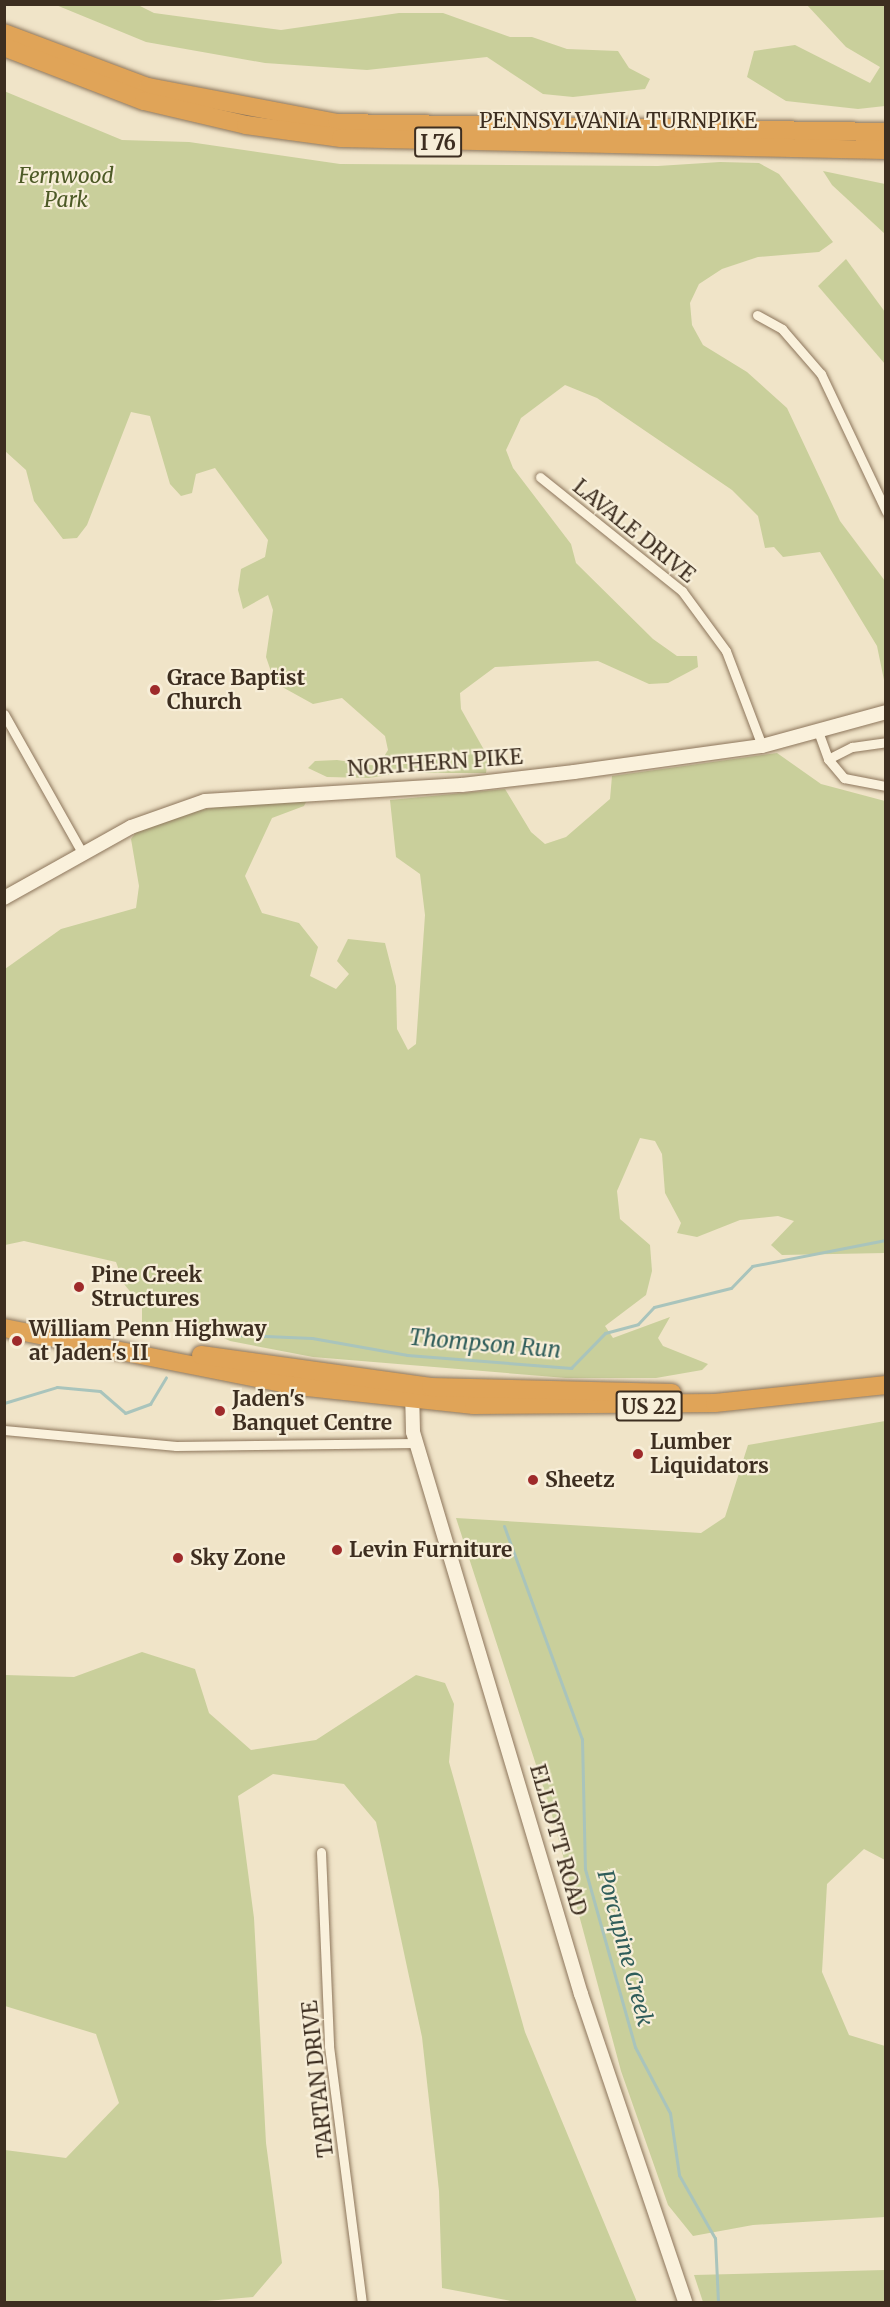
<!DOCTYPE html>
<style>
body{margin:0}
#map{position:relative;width:890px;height:2307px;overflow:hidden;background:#f0e4c8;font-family:Merriweather,serif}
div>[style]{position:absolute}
.green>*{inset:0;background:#c9cf9b}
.stream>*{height:3px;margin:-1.5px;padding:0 1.5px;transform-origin:1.5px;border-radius:1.5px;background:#a9c4bc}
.roads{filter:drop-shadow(0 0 2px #8d765c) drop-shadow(0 0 2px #8d765c)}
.street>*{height:9px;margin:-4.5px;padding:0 4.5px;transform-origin:4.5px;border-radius:4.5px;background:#faf1dc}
.secondary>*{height:14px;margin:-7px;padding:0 7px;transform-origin:7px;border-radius:7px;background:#faf1dc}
.highway>*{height:18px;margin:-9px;padding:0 9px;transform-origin:9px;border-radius:9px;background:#e0a458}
.dots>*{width:16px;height:16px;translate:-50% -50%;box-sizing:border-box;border:3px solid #f7eed8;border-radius:50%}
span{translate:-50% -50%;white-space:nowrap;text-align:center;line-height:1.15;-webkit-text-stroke:4.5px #f7eed8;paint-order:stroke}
.shield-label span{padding:2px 4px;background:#f7eed8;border:2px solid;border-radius:4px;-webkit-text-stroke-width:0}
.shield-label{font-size:20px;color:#3d2e20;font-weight:700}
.street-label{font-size:21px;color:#3d2e20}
.park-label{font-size:21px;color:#4d5a26;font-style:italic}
.poi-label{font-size:21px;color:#3d2e20;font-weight:700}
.left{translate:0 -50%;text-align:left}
.water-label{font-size:22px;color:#2f5d5a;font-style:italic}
.frame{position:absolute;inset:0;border:6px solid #3d2e20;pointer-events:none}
</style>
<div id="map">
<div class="green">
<div style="clip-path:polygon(56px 5px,138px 5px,154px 13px,281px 30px,399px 13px,443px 13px,510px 37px,532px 37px,567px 49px,618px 51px,629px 68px,650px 79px,645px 89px,573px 97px,543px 94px,487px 57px,367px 70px,265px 63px,146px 42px)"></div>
<div style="clip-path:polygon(807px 5px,885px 5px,885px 106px,858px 109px,786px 101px,747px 77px,754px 51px,795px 45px,870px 83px,880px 67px,846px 47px)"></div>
<div style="clip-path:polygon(4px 91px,122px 140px,189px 142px,340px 164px,658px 166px,720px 162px,759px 163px,779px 174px,833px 242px,819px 252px,758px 257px,722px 269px,699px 284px,690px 303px,692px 325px,703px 345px,747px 372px,787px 408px,840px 521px,885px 581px,885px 685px,877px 646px,820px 552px,783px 557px,774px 547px,765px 548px,758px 516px,732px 490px,597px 398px,565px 385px,521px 418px,506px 450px,513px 468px,571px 544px,576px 563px,653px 639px,677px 656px,697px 656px,698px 667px,668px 683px,649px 684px,598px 661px,495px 667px,460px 693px,461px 709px,488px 757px,486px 773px,402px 773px,369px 778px,327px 777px,308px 768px,315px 761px,337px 760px,378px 766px,388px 750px,385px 736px,342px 698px,313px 704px,275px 683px,266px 657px,273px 610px,268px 595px,243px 609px,238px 590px,241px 569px,265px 557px,268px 540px,215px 468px,196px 474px,192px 493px,181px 496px,170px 484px,150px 416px,131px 412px,87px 525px,77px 538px,63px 539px,34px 501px,26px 470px,5px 451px)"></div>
<div style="clip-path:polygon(823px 171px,885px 184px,885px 234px,832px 185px)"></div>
<div style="clip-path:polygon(846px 259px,885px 312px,885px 364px,818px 286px)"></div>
<div style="clip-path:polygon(777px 753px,821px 784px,885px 801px,885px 1253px,782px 1255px,771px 1245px,794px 1221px,778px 1216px,740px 1220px,697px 1237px,677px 1233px,681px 1223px,665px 1193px,662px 1154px,655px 1141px,640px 1138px,617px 1191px,620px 1219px,650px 1245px,652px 1271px,646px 1295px,605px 1326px,613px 1338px,670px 1317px,658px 1338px,663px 1346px,708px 1364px,702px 1370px,656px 1378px,566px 1378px,313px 1357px,230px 1341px,186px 1320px,142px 1325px,142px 1306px,124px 1284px,116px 1262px,24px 1241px,5px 1245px,5px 969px,61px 929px,136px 908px,139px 886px,131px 839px,137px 831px,182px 814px,246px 801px,308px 798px,304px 806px,272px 818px,245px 876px,262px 913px,299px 923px,318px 947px,310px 976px,336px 989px,349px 974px,337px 961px,348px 939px,385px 943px,396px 986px,397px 1029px,408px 1050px,416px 1044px,425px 915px,420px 874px,396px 857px,390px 800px,505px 789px,531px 832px,545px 844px,566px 837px,610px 799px,612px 776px)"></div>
<div style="clip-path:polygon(885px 1421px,885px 1860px,864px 1849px,827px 1884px,822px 1972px,849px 2035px,885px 2046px,885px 2217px,753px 2225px,693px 2236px,668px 2205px,621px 2071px,551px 1811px,456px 1518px,701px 1533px,725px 1517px,748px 1445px)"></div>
<div style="clip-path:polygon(142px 1652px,195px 1669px,209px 1713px,251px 1750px,316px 1740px,416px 1675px,445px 1683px,454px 1704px,449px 1762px,525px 2032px,637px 2302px,516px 2302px,442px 2288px,439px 2191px,422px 2037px,376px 1822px,344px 1784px,273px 1774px,238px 1796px,254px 1918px,266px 2143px,282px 2263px,253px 2297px,195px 2302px,5px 2301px,5px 2150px,66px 2158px,119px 2103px,96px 2034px,5px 2006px,5px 1675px,74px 1677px)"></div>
<div style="clip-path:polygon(885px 2270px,885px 2302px,703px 2302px,694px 2275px)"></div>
</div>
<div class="stream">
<div style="left:189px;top:1333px;width:123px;rotate:2.3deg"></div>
<div style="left:312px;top:1338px;width:97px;rotate:10.1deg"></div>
<div style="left:407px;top:1355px;width:165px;rotate:4.5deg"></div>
<div style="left:571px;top:1368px;width:49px;rotate:-45.8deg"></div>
<div style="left:605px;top:1333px;width:34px;rotate:-15deg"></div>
<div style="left:638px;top:1324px;width:23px;rotate:-47deg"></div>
<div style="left:654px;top:1307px;width:79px;rotate:-13.9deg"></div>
<div style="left:731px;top:1288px;width:30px;rotate:-46deg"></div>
<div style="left:752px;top:1266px;width:136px;rotate:-11deg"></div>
<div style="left:4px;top:1403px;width:55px;rotate:-16.8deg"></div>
<div style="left:57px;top:1387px;width:43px;rotate:5.3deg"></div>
<div style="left:100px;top:1391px;width:33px;rotate:41deg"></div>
<div style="left:125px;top:1413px;width:27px;rotate:-20deg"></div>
<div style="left:150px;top:1404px;width:31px;rotate:-59deg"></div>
<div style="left:504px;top:1526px;width:227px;rotate:69.9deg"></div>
<div style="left:582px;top:1739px;width:130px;rotate:88.7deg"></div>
<div style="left:585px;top:1869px;width:185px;rotate:74.3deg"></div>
<div style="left:635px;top:2047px;width:75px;rotate:62.1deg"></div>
<div style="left:670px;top:2113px;width:63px;rotate:81.7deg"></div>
<div style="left:679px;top:2175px;width:73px;rotate:60.3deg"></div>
<div style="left:715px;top:2238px;width:64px;rotate:87.3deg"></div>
</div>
<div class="roads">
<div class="street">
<div style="left:757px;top:315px;width:29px;rotate:29deg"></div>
<div style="left:782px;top:329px;width:60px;rotate:49.1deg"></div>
<div style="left:821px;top:374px;width:152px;rotate:64.6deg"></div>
<div style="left:540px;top:477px;width:182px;rotate:38.8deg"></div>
<div style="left:682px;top:591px;width:74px;rotate:53.7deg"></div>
<div style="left:726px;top:651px;width:102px;rotate:69.2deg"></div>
<div style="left:4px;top:714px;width:161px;rotate:60.6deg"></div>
<div style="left:819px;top:734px;width:27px;rotate:70deg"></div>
<div style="left:828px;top:759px;width:25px;rotate:50deg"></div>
<div style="left:844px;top:778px;width:43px;rotate:10.8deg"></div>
<div style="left:828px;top:759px;width:27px;rotate:-27deg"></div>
<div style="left:852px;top:747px;width:34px;rotate:-8deg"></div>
<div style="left:4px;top:1430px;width:173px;rotate:5.3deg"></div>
<div style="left:176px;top:1446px;width:240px;rotate:-0.7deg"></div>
<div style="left:321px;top:1852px;width:194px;rotate:87.6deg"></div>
<div style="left:329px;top:2046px;width:258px;rotate:82.7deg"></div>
</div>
<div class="secondary">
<div style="left:4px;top:898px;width:145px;rotate:-29.2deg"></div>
<div style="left:131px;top:827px;width:78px;rotate:-19.4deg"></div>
<div style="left:205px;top:801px;width:257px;rotate:-3.6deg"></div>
<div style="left:462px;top:785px;width:113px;rotate:-6.6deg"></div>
<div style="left:574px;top:772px;width:190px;rotate:-7.9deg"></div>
<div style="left:762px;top:746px;width:129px;rotate:-15.3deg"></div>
<div style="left:412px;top:1390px;width:42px;rotate:88.6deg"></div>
<div style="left:413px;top:1432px;width:587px;rotate:73.36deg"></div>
<div style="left:581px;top:1994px;width:325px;rotate:71.3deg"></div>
</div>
<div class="highway">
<div style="left:4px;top:33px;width:154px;rotate:20.6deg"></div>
<div style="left:148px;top:87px;width:192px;rotate:10.8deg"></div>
<div style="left:337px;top:123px;width:549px;rotate:0.94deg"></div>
<div style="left:4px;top:47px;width:150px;rotate:21.1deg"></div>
<div style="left:144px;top:101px;width:105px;rotate:13.2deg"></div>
<div style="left:246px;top:125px;width:96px;rotate:7.8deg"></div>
<div style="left:341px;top:138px;width:545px;rotate:1.26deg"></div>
<div style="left:4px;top:1328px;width:300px;rotate:11.2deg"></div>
<div style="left:298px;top:1386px;width:177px;rotate:6.2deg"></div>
<div style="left:474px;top:1405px;width:241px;rotate:-0.5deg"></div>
<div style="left:715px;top:1403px;width:172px;rotate:-6deg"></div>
<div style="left:201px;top:1355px;width:232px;rotate:7.9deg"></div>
<div style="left:431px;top:1387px;width:241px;rotate:1.4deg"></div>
</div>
</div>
<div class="dots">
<div style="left:155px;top:690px;background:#9e2a2b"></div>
<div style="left:79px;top:1287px;background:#9e2a2b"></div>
<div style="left:17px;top:1341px;background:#9e2a2b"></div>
<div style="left:220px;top:1411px;background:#9e2a2b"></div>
<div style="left:638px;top:1454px;background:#9e2a2b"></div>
<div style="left:533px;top:1480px;background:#9e2a2b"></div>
<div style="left:337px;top:1550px;background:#9e2a2b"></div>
<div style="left:178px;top:1558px;background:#9e2a2b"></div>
</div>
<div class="shield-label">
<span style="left:438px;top:142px">I 76</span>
<span style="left:649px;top:1406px">US 22</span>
</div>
<div class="street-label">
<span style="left:618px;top:121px">PENNSYLVANIA TURNPIKE</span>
<span style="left:634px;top:531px;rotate:39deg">LAVALE DRIVE</span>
<span style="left:435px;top:763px;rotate:-4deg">NORTHERN PIKE</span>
<span style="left:558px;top:1840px;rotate:74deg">ELLIOTT ROAD</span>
<span style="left:318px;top:2079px;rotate:-96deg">TARTAN DRIVE</span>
</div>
<div class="park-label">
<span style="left:66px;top:188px">Fernwood<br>Park</span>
</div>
<div class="poi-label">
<span class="left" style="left:167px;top:690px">Grace Baptist<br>Church</span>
<span class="left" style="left:91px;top:1287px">Pine Creek<br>Structures</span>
<span class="left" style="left:29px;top:1341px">William Penn Highway<br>at Jaden's II</span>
<span class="left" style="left:232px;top:1411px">Jaden's<br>Banquet Centre</span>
<span class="left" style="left:650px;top:1454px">Lumber<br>Liquidators</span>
<span class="left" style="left:545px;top:1480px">Sheetz</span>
<span class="left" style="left:349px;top:1550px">Levin Furniture</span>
<span class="left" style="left:190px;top:1558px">Sky Zone</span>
</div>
<div class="water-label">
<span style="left:485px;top:1344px;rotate:5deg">Thompson Run</span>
<span style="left:625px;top:1948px;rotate:75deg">Porcupine Creek</span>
</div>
<div class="frame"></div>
</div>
